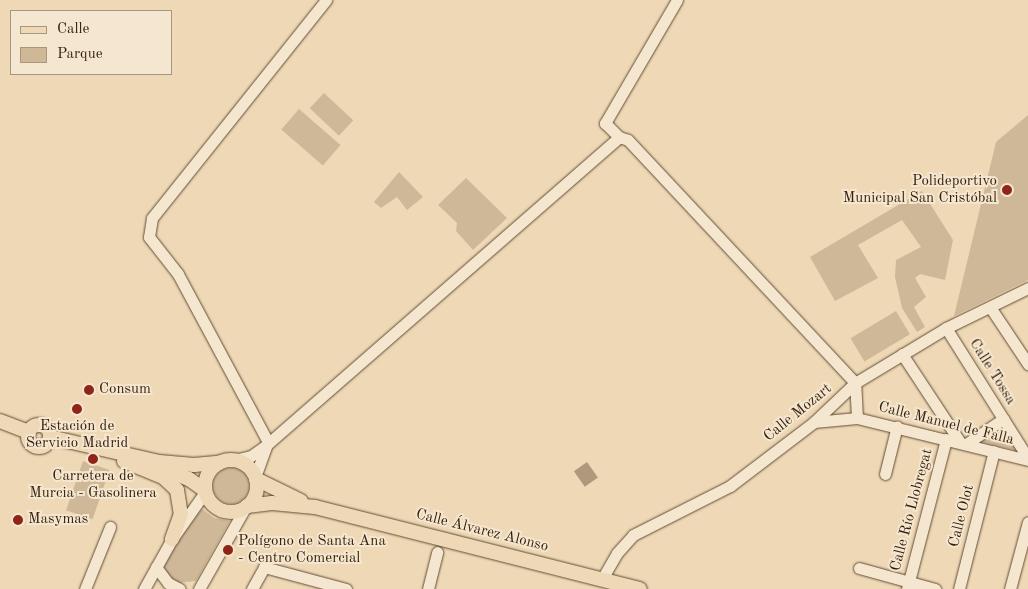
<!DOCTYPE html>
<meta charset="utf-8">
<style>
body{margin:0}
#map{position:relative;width:1028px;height:589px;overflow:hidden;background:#eed8b5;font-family:"Old Standard TT",serif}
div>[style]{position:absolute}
.green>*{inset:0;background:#ceb898;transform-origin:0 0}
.round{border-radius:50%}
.water>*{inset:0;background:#af987b;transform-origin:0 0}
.roads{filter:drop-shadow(0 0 1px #624c34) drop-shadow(0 0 1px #624c34)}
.minor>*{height:11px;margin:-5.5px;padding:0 5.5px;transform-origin:5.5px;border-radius:5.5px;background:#f4e6cf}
.major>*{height:14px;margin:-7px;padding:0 7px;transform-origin:7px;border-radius:7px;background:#eed8b5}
.major>.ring{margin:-7px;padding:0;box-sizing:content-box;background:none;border:14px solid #eed8b5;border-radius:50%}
.dots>*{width:14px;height:14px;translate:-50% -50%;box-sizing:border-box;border:2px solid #f4e6cf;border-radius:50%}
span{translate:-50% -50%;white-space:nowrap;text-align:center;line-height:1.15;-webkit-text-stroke:4px #f4e6cf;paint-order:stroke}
.poi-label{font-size:15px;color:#341d09}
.right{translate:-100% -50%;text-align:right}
.left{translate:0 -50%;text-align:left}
.street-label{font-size:15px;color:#341d09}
.legend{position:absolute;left:10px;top:10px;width:162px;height:65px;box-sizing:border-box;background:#f4e6cf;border:1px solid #a79680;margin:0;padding:6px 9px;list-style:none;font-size:15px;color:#341d09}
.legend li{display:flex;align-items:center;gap:10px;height:25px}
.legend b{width:25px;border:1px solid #a79680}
</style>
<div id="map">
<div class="green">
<div style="left:324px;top:93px;width:40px;height:21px;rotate:43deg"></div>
<div style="left:299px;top:109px;width:55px;height:27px;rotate:41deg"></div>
<div style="clip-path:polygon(1028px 115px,1028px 280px,954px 316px,996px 142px)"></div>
<div style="clip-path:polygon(399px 172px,423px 197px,407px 210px,397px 197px,381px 208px,374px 202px)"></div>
<div style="clip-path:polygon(466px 178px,507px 218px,473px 250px,456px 231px,457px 223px,438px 205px)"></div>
<div style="clip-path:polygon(922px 191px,953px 240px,945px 280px,920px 274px,915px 278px,926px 297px,914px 307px,925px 327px,917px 332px,902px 308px,895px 277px,896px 260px,921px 247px,902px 220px,858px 245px,878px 278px,835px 301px,810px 257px)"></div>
<div style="left:896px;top:311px;width:27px;height:53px;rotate:59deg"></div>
<div style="clip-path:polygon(1002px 425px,1018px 451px,976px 441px)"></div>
<div style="left:83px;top:461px;width:28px;height:52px;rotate:19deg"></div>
<div class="round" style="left:213px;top:468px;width:36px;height:36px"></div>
<div style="clip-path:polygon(202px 509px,214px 518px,230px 521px,196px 581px,177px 583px,167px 574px,164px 566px,186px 526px)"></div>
</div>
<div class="water">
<div style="left:587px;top:462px;width:19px;height:16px;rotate:55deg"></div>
</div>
<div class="roads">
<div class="minor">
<div style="left:677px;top:0;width:143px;rotate:120.3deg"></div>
<div style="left:605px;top:123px;width:20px;rotate:45deg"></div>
<div style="left:619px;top:137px;width:9px;rotate:18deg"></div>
<div style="left:628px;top:140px;width:333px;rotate:46.9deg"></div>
<div style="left:990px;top:307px;width:69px;rotate:56.3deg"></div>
<div style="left:946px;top:328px;width:154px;rotate:57.8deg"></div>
<div style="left:902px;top:354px;width:105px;rotate:56.6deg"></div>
<div style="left:857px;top:418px;width:176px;rotate:13.8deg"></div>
<div style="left:814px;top:422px;width:43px;rotate:-5.3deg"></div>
<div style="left:857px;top:418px;width:35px;rotate:-93deg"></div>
<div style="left:966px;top:444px;width:45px;rotate:-34deg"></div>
<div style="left:234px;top:460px;width:17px;rotate:-13deg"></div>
<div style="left:251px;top:456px;width:16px;rotate:-35deg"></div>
<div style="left:264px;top:447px;width:471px;rotate:-41.1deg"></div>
<div style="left:885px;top:474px;width:49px;rotate:-76deg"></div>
<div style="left:255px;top:477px;width:37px;rotate:-70deg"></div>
<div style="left:268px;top:442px;width:191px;rotate:-118.2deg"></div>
<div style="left:178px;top:274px;width:47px;rotate:-128.1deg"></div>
<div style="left:149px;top:237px;width:19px;rotate:-81deg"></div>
<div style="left:152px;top:218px;width:279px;rotate:-51.4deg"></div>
<div style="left:156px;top:567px;width:20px;rotate:53deg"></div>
<div style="left:168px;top:583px;width:13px;rotate:27deg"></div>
<div style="left:859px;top:568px;width:79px;rotate:15.4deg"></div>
<div style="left:602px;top:579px;width:30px;rotate:-60deg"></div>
<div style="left:617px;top:553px;width:24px;rotate:-48deg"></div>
<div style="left:633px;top:535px;width:109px;rotate:-26.8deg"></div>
<div style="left:730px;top:486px;width:106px;rotate:-37.3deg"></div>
<div style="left:814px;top:422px;width:57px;rotate:-43.6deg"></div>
<div style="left:855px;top:383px;width:106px;rotate:-31.1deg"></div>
<div style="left:946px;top:328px;width:91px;rotate:-26deg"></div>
<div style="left:85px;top:589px;width:67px;rotate:-68deg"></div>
<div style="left:144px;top:589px;width:57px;rotate:-60.8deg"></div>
<div style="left:172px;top:539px;width:57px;rotate:-54.9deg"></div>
<div style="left:199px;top:589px;width:93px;rotate:-60.4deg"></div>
<div style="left:252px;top:589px;width:25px;rotate:-61deg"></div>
<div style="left:264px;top:567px;width:85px;rotate:15deg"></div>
<div style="left:428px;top:589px;width:38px;rotate:-76deg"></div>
<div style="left:907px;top:589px;width:155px;rotate:-75.4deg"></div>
<div style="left:959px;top:589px;width:142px;rotate:-75.8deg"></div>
<div style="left:1010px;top:589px;width:69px;rotate:-75deg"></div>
</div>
<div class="major">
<div style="left:0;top:421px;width:31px;rotate:21deg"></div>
<div class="ring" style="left:28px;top:425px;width:8px;height:8px"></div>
<div style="left:50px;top:437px;width:112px;rotate:12.9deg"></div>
<div style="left:159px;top:462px;width:35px;rotate:5deg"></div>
<div style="left:194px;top:465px;width:25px;rotate:-5deg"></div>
<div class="ring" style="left:205px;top:460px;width:38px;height:38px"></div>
<div style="left:124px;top:461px;width:42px;rotate:22.3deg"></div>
<div style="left:163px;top:477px;width:19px;rotate:43deg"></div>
<div style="left:177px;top:490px;width:24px;rotate:81deg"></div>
<div style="left:181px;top:514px;width:27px;rotate:110deg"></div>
<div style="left:159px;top:467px;width:32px;rotate:22deg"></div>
<div style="left:189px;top:479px;width:19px;rotate:35deg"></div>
<div style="left:256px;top:479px;width:50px;rotate:26.1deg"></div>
<div style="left:247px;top:506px;width:25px;rotate:-7deg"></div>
<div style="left:272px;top:503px;width:43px;rotate:5.3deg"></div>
<div style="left:315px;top:507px;width:335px;rotate:14.2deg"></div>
</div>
</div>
<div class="dots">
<div style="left:1007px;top:190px;background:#8f2418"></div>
<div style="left:89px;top:390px;background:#8f2418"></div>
<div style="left:77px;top:409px;background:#8f2418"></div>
<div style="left:93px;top:459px;background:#8f2418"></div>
<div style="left:18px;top:520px;background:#8f2418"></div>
<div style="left:228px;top:550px;background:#8f2418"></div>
</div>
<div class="poi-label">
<span class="right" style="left:997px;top:190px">Polideportivo<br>Municipal San Cristóbal</span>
<span class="left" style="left:99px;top:390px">Consum</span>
<span style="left:77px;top:435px">Estación de<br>Servicio Madrid</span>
<span style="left:93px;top:485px">Carretera de<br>Murcia - Gasolinera</span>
<span class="left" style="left:28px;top:520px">Masymas</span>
<span class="left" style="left:238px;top:550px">Polígono de Santa Ana<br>- Centro Comercial</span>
</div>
<div class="street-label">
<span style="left:992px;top:372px;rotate:58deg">Calle Tossa</span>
<span style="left:798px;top:413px;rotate:-39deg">Calle Mozart</span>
<span style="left:946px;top:424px;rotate:14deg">Calle Manuel de Falla</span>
<span style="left:912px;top:510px;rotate:-75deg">Calle Río Llobregat</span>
<span style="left:962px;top:516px;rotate:-76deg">Calle Olot</span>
<span style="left:482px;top:531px;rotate:14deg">Calle Álvarez Alonso</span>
</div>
<ul class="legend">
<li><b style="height:6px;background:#eed8b5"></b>Calle</li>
<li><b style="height:14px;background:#ceb898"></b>Parque</li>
</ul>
</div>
